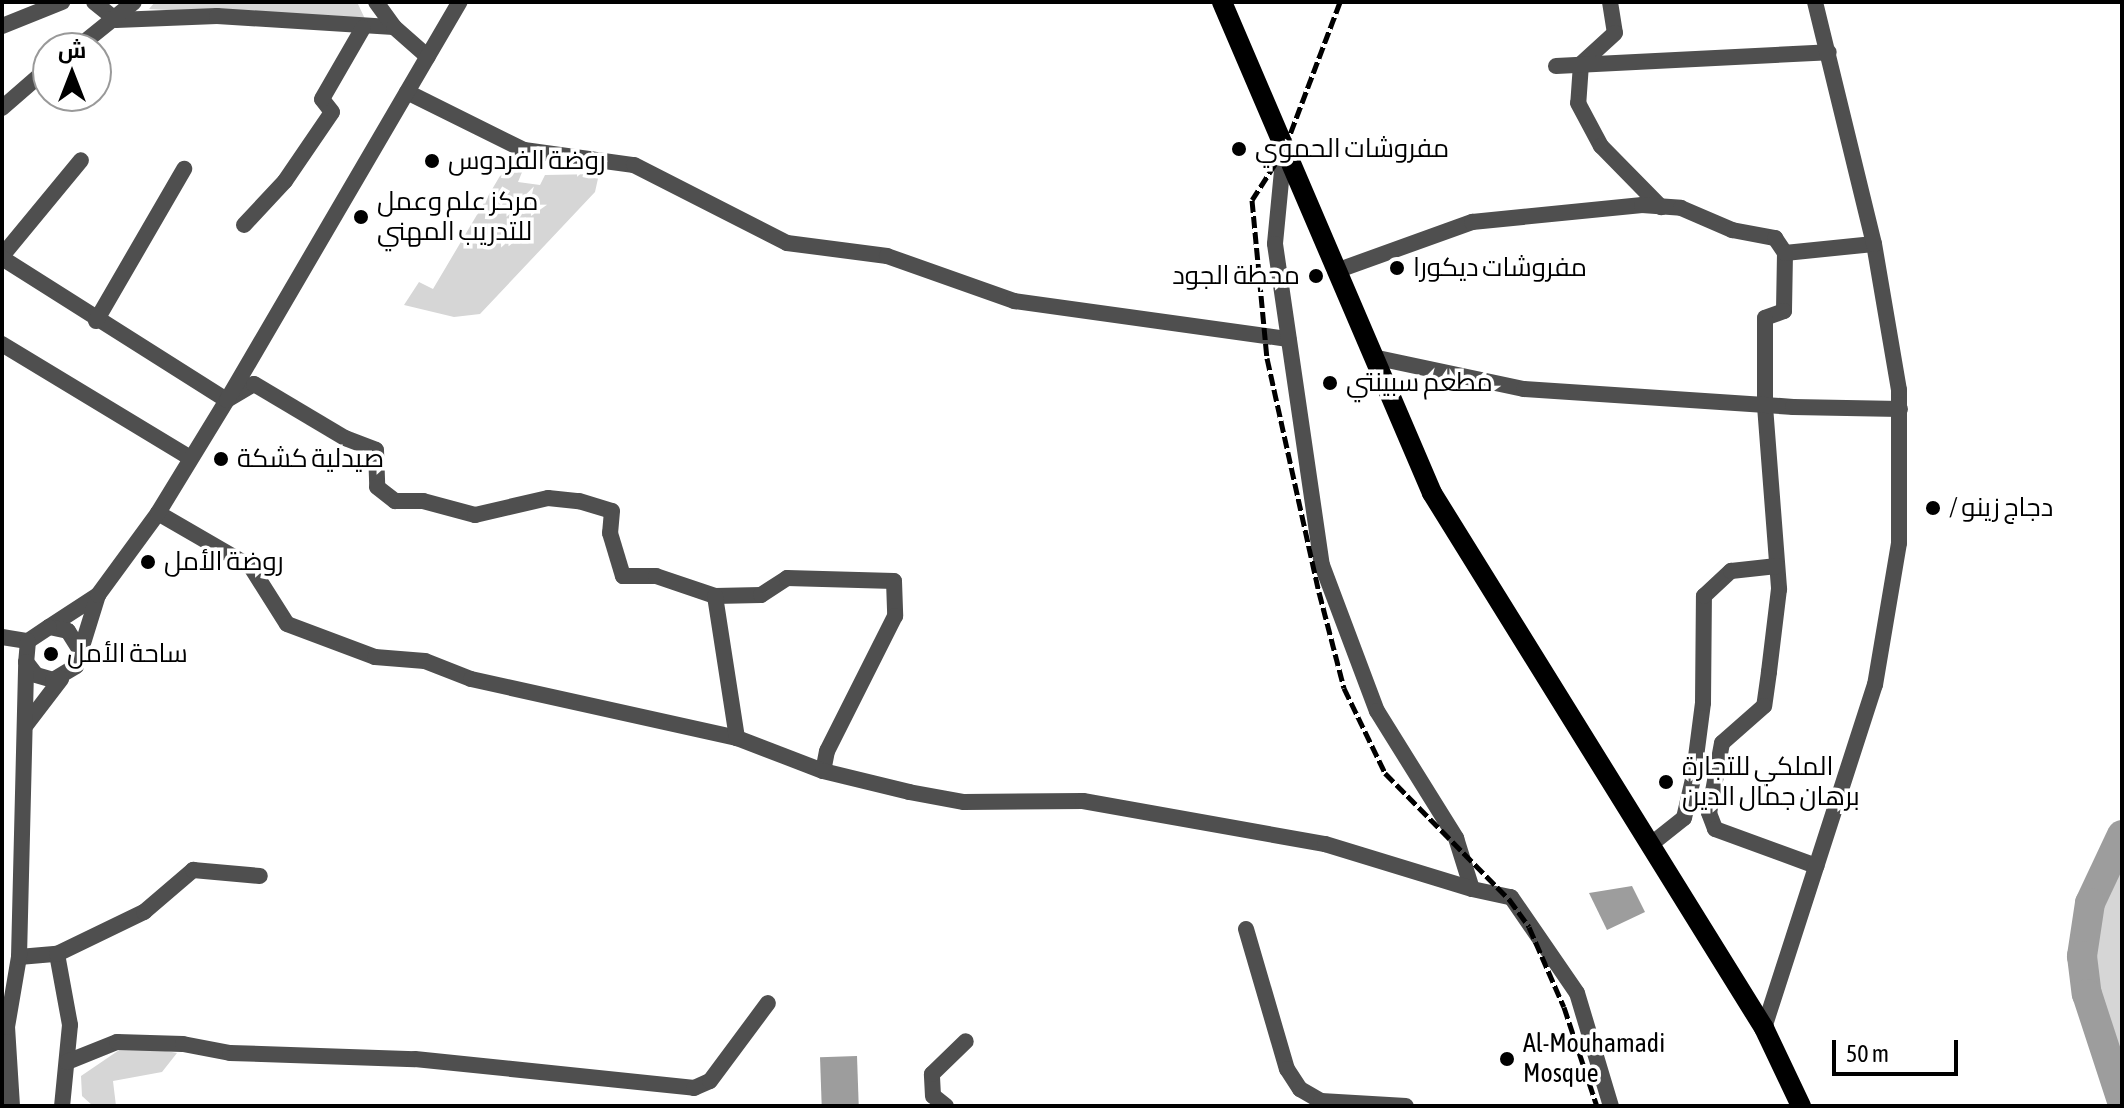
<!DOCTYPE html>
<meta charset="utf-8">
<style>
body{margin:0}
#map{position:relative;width:2124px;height:1108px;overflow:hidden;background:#fff;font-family:"Asap Condensed",Cairo,sans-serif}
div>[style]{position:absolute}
.green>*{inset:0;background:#d6d6d6}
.water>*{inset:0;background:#9d9d9d;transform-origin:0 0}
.river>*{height:30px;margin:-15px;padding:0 15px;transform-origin:15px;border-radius:15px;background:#9d9d9d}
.minor>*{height:16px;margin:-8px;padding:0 8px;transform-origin:8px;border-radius:8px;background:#4f4f4f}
.primary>*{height:20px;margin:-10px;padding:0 10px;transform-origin:10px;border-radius:10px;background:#000}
.rail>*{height:5px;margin-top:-2.5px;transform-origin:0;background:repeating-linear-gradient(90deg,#000 0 12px,transparent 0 16px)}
.dots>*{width:22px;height:22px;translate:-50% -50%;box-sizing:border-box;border:4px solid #fff;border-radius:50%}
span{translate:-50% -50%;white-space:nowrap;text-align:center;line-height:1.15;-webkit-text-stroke:7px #fff;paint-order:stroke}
.poi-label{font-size:26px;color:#000}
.left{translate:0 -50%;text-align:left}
.right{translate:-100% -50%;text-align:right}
.frame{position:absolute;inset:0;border:4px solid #000;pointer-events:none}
.north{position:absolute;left:32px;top:32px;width:80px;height:80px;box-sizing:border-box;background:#fff;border:2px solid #999;border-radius:50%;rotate:0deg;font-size:22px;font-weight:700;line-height:32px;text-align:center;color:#000}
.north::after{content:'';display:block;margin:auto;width:28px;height:36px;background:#000;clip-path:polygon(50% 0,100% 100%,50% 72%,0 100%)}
.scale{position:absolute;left:1832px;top:1040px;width:126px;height:36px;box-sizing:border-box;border:4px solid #000;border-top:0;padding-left:10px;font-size:24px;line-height:28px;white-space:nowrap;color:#000;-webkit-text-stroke:6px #fff;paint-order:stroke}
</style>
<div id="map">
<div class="green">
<div style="clip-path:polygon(155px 2px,357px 2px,366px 21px,149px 9px)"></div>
<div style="clip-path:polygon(513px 154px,527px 160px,518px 182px,540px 185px,545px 175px,599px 174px,595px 192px,480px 314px,454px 317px,404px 305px,419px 282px,433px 289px)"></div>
<div style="clip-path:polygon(2122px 859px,2122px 1097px,2087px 994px,2085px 926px,2106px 862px)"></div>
<div style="clip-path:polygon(128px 1044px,177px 1053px,162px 1072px,113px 1081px,116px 1106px,93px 1106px,82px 1096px,81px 1076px)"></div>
</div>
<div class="water">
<div style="clip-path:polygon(1632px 886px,1645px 912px,1607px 930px,1589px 893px)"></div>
<div style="left:857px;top:1056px;width:50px;height:37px;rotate:88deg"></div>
</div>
<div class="river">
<div style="left:2122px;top:835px;width:75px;rotate:115.2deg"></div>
<div style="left:2090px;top:903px;width:54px;rotate:98.6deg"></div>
<div style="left:2082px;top:956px;width:38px;rotate:83deg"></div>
<div style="left:2087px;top:994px;width:113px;rotate:71.9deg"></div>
</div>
<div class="minor">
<div style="left:94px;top:2px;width:28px;rotate:39deg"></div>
<div style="left:116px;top:20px;width:101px;rotate:-2.3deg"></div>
<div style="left:217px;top:16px;width:177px;rotate:3.6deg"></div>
<div style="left:376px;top:2px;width:31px;rotate:54deg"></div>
<div style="left:394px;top:27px;width:45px;rotate:41.4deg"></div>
<div style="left:1610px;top:2px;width:31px;rotate:81deg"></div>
<div style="left:1615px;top:33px;width:46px;rotate:137.6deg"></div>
<div style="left:1581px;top:64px;width:39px;rotate:94deg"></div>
<div style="left:1578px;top:103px;width:49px;rotate:61.9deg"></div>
<div style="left:1601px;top:146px;width:86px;rotate:45.5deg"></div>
<div style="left:2px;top:26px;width:65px;rotate:-21.8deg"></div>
<div style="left:77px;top:48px;width:73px;rotate:-38.9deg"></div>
<div style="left:1556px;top:66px;width:273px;rotate:-2.9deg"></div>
<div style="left:407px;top:92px;width:131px;rotate:26.4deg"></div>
<div style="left:524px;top:150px;width:111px;rotate:7.8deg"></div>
<div style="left:634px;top:165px;width:172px;rotate:27deg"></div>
<div style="left:787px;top:243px;width:101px;rotate:7.4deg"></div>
<div style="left:887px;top:256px;width:135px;rotate:19.5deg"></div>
<div style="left:1014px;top:301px;width:277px;rotate:7.9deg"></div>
<div style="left:2px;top:108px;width:61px;rotate:-41deg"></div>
<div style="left:1284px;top:150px;width:94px;rotate:95.5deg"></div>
<div style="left:1275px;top:244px;width:324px;rotate:81.7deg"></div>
<div style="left:1322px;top:565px;width:156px;rotate:69.4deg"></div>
<div style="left:1377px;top:711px;width:150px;rotate:58.1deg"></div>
<div style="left:1456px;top:838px;width:53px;rotate:72.6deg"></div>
<div style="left:1472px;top:889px;width:40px;rotate:12deg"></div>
<div style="left:1511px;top:897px;width:116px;rotate:55.5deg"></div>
<div style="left:1577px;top:993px;width:118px;rotate:73.3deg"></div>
<div style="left:244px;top:225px;width:60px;rotate:-47deg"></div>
<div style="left:285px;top:181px;width:83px;rotate:-55.7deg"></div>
<div style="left:332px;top:112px;width:16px;rotate:-128deg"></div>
<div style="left:322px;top:99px;width:82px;rotate:-60deg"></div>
<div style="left:1785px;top:253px;width:58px;rotate:91deg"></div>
<div style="left:1784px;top:311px;width:20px;rotate:160deg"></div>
<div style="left:1765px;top:318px;width:88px;rotate:90deg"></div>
<div style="left:1765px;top:406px;width:184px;rotate:85.6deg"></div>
<div style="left:1779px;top:589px;width:84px;rotate:96.9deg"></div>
<div style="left:1769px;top:672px;width:34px;rotate:98deg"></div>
<div style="left:1764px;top:706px;width:56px;rotate:138.6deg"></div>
<div style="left:1722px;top:743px;width:71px;rotate:100.5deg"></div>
<div style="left:1709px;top:813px;width:17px;rotate:69deg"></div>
<div style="left:1715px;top:829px;width:108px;rotate:20.1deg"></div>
<div style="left:2px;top:256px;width:124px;rotate:-50.5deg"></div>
<div style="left:2px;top:258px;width:266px;rotate:32.3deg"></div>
<div style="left:227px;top:400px;width:31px;rotate:-31deg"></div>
<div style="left:254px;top:384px;width:106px;rotate:30.7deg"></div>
<div style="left:345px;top:438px;width:33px;rotate:21deg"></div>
<div style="left:376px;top:450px;width:37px;rotate:88deg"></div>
<div style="left:377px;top:487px;width:23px;rotate:38deg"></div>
<div style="left:395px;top:501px;width:28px"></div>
<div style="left:423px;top:501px;width:54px;rotate:15.1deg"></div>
<div style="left:475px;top:515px;width:75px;rotate:-13.1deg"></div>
<div style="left:548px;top:498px;width:31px;rotate:6deg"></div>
<div style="left:579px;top:501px;width:34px;rotate:17deg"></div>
<div style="left:612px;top:511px;width:22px;rotate:95deg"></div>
<div style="left:610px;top:533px;width:45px;rotate:73.2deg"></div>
<div style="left:623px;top:576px;width:33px"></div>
<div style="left:656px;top:576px;width:62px;rotate:18.7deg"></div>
<div style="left:715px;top:596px;width:46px;rotate:-1.2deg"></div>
<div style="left:761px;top:595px;width:31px;rotate:-33deg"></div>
<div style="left:787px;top:578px;width:107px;rotate:1.6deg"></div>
<div style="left:894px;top:581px;width:35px;rotate:88deg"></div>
<div style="left:895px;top:616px;width:151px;rotate:116.7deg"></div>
<div style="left:827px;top:751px;width:20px;rotate:101deg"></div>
<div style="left:1336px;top:271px;width:145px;rotate:-19.8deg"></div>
<div style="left:1472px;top:222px;width:171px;rotate:-5.7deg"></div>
<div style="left:1642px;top:205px;width:39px;rotate:4deg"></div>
<div style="left:1681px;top:208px;width:56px;rotate:23.3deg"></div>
<div style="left:1732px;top:230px;width:44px;rotate:10.5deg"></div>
<div style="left:1775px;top:238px;width:18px;rotate:56deg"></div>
<div style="left:1785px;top:253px;width:89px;rotate:-5.8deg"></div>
<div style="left:96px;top:321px;width:176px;rotate:-59.9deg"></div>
<div style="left:2px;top:344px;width:220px;rotate:31.2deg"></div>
<div style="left:1373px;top:357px;width:154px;rotate:12deg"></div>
<div style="left:1524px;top:389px;width:270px;rotate:3.8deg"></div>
<div style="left:1793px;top:407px;width:107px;rotate:1.1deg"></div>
<div style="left:158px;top:513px;width:108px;rotate:30.1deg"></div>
<div style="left:251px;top:567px;width:67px;rotate:57.7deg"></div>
<div style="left:287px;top:624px;width:94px;rotate:20.6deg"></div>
<div style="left:375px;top:657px;width:50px;rotate:4.6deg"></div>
<div style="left:425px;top:661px;width:49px;rotate:21.4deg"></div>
<div style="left:471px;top:679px;width:272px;rotate:12.5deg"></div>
<div style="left:737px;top:738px;width:92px;rotate:21deg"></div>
<div style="left:823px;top:771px;width:89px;rotate:13.7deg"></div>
<div style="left:909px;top:792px;width:56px;rotate:10.3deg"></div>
<div style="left:964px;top:802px;width:119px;rotate:-0.5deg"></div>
<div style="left:1083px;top:801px;width:246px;rotate:10.1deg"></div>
<div style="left:1325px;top:844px;width:154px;rotate:17deg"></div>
<div style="left:715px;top:596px;width:144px;rotate:81.2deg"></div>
<div style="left:49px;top:627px;width:59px;rotate:-33.1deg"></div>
<div style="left:2px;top:637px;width:26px;rotate:9deg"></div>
<div style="left:78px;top:647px;width:19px;rotate:-122deg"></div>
<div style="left:68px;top:631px;width:19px;rotate:-168deg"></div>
<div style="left:49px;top:627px;width:25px;rotate:146deg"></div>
<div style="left:28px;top:641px;width:21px;rotate:95deg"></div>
<div style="left:26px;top:662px;width:16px;rotate:52deg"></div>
<div style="left:36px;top:675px;width:18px;rotate:16deg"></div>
<div style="left:53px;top:680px;width:27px;rotate:-31deg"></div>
<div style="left:76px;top:666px;width:74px;rotate:-72.8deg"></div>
<div style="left:98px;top:595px;width:102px;rotate:-53.8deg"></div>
<div style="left:158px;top:513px;width:132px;rotate:-58.6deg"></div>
<div style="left:227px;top:400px;width:461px;rotate:-59.7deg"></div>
<div style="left:26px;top:725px;width:58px;rotate:-52.7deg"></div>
<div style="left:1650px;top:845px;width:43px;rotate:-38.5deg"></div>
<div style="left:1684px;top:818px;width:39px;rotate:-77deg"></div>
<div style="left:1693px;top:780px;width:78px;rotate:-82.6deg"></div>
<div style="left:1703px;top:703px;width:107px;rotate:-89.5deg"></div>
<div style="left:1704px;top:596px;width:37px;rotate:-43deg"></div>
<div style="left:1731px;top:571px;width:46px;rotate:-6.2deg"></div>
<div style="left:1246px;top:929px;width:146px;rotate:73.7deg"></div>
<div style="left:1287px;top:1069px;width:24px;rotate:57deg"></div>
<div style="left:1300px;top:1089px;width:24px;rotate:30deg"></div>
<div style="left:1321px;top:1101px;width:85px;rotate:3.4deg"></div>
<div style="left:57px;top:954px;width:72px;rotate:79.6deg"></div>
<div style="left:70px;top:1025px;width:81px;rotate:95.6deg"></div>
<div style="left:19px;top:957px;width:38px;rotate:-5deg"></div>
<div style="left:57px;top:954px;width:97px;rotate:-25.8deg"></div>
<div style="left:144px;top:912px;width:65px;rotate:-40.6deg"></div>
<div style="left:193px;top:870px;width:67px;rotate:5.1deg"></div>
<div style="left:1764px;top:1028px;width:361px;rotate:-72.1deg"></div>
<div style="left:1875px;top:685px;width:144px;rotate:-80.4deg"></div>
<div style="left:1899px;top:543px;width:153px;rotate:-90deg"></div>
<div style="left:1899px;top:390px;width:148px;rotate:-99.7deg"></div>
<div style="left:1874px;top:244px;width:249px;rotate:-103.7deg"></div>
<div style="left:67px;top:1062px;width:54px;rotate:-21.8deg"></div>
<div style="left:117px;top:1042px;width:66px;rotate:1.7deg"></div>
<div style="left:183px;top:1044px;width:48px;rotate:10.8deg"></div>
<div style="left:230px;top:1053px;width:185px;rotate:1.9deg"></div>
<div style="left:415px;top:1059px;width:281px;rotate:5.9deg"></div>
<div style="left:694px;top:1088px;width:17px;rotate:-24deg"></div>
<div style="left:710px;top:1081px;width:97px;rotate:-53.4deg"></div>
<div style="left:12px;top:1106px;width:79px;rotate:-93.6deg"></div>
<div style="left:7px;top:1027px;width:71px;rotate:-80.3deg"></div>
<div style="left:19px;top:957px;width:295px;rotate:-88.6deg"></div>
<div style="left:946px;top:1106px;width:16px;rotate:-142deg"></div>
<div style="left:933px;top:1096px;width:22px;rotate:-93deg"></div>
<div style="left:932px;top:1074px;width:47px;rotate:-44.1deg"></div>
</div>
<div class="primary">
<div style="left:1222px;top:2px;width:534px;rotate:66.84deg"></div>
<div style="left:1432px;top:493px;width:630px;rotate:58.18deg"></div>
<div style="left:1764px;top:1028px;width:86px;rotate:64.6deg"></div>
</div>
<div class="rail">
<div style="left:1340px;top:2px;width:158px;rotate:110.7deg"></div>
<div style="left:1284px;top:150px;width:59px;rotate:122.6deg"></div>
<div style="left:1252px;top:200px;width:159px;rotate:84.6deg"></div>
<div style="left:1267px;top:358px;width:240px;rotate:77.5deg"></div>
<div style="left:1319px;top:592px;width:99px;rotate:75.4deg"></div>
<div style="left:1344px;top:688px;width:94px;rotate:64.2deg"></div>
<div style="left:1385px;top:773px;width:177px;rotate:45.5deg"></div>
<div style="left:1509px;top:899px;width:34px;rotate:54deg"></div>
<div style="left:1529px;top:927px;width:87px;rotate:66.4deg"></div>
<div style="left:1564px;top:1007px;width:104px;rotate:71.6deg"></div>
</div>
<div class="dots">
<div style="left:1239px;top:149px;background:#000"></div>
<div style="left:432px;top:161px;background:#000"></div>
<div style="left:361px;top:217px;background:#000"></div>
<div style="left:1397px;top:268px;background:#000"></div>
<div style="left:1316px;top:276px;background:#000"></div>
<div style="left:1330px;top:383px;background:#000"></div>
<div style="left:221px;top:459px;background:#000"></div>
<div style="left:1933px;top:508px;background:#000"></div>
<div style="left:148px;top:562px;background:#000"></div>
<div style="left:51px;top:654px;background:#000"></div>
<div style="left:1666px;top:782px;background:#000"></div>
<div style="left:1507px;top:1059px;background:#000"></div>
</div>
<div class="poi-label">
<span class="left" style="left:1255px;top:149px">مفروشات الحموي</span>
<span class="left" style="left:448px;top:161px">روضة الفردوس</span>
<span class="left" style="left:377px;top:217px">مركز علم وعمل<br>للتدريب المهني</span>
<span class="left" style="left:1413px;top:268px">مفروشات ديكورا</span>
<span class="right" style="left:1300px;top:276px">محطة الجود</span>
<span class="left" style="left:1346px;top:383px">مطعم سبينتي</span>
<span class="left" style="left:237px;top:459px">صيدلية كشكة</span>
<span class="left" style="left:1949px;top:508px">/ دجاج زينو</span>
<span class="left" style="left:164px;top:562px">روضة الأمل</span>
<span class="left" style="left:67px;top:654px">ساحة الأمل</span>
<span class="left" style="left:1682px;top:782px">الملكي للتجارة<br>برهان جمال الدين</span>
<span class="left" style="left:1523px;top:1059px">Al-Mouhamadi<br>Mosque</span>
</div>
<div class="frame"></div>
<div class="north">ش</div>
<div class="scale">50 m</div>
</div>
